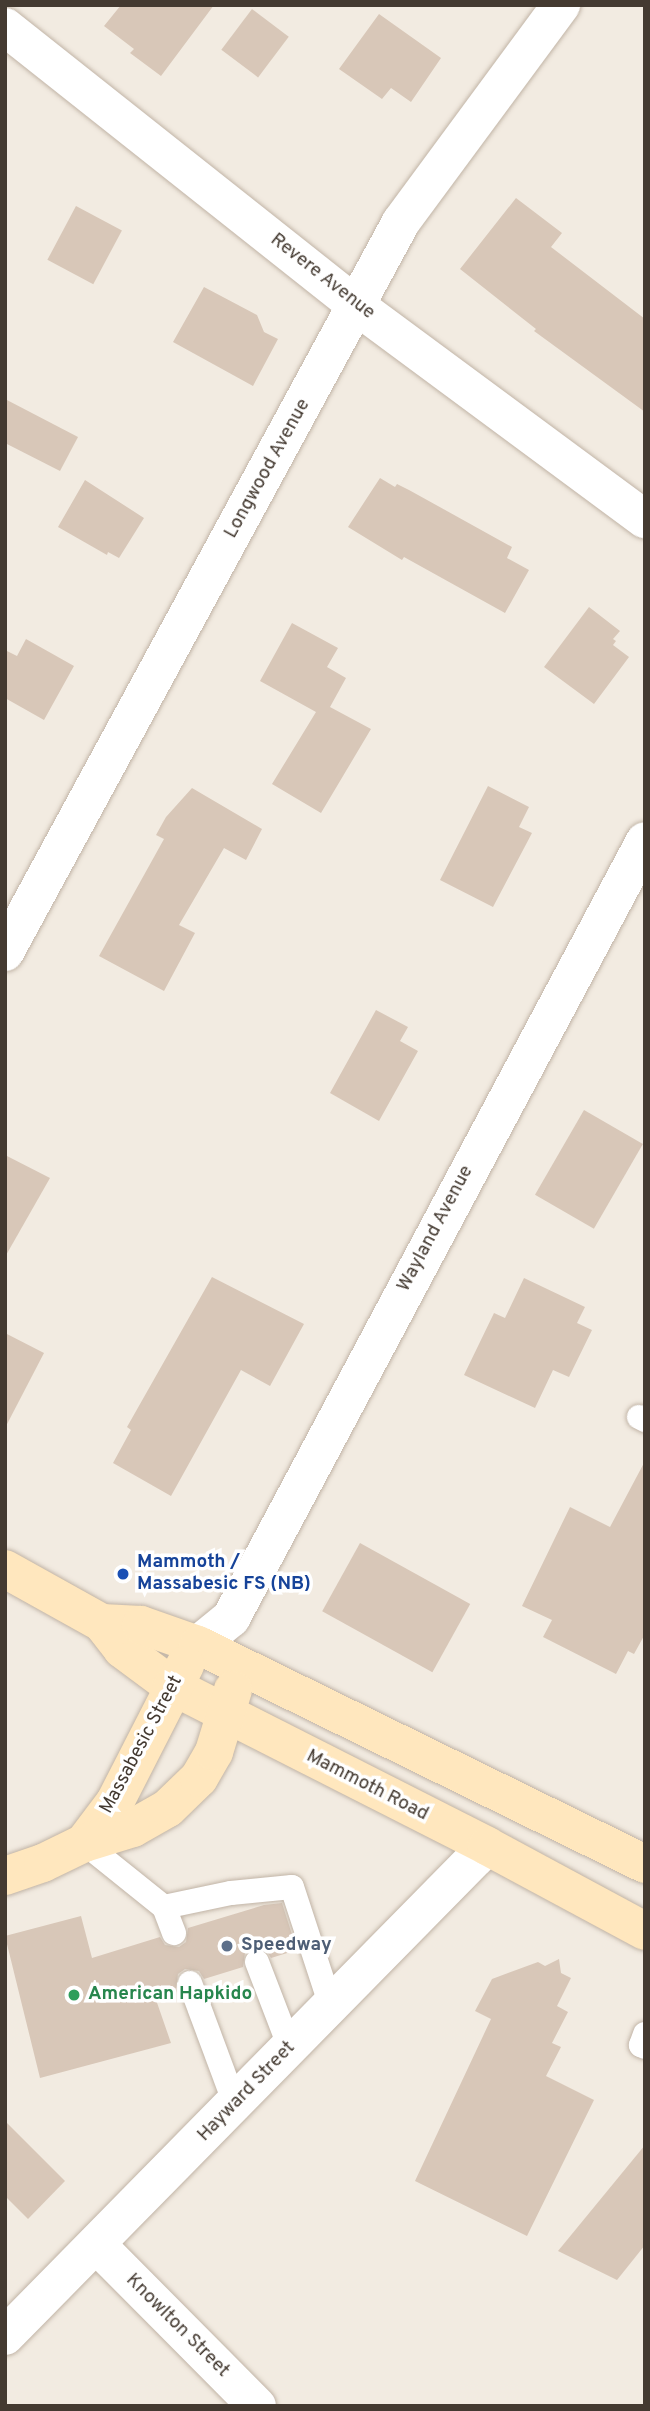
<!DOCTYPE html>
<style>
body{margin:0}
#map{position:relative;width:650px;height:2411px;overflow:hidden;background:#f2ebe1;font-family:Overpass,sans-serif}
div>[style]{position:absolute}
.building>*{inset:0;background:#d8c7b8;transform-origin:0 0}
.roads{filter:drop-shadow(0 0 2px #c1b4a6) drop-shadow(0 0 2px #c1b4a6)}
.service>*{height:24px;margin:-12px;padding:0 12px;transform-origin:12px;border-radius:12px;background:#fff}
.minor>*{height:38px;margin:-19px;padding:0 19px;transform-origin:19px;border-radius:19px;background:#fff}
.secondary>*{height:38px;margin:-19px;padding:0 19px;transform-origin:19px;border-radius:19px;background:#ffe7be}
.dots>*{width:19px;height:19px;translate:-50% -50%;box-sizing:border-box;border:4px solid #fff;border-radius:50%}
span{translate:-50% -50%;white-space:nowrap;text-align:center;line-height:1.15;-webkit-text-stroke:7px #fff;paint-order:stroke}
.street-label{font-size:19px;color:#443a31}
.transit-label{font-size:19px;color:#164399;font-weight:700}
.left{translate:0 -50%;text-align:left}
.service-label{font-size:19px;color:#4e5e75;font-weight:700}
.leisure-label{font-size:19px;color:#27864d;font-weight:700}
.frame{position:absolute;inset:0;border:7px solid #443a31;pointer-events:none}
</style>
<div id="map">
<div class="building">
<div style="clip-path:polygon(121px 5px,214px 5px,161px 76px,130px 53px,134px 49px,104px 26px)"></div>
<div style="left:252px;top:9px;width:46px;height:51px;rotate:37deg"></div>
<div style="clip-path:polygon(379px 14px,441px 58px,411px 102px,391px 88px,382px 99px,339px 69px)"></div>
<div style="clip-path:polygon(516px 198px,562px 233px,551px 247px,645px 319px,645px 412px,534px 331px,536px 329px,460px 269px)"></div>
<div style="left:76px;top:206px;width:52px;height:61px;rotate:28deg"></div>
<div style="clip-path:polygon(204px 287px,257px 315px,264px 332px,278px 339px,253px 386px,173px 342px)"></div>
<div style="clip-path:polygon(5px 399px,78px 437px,60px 471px,5px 443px)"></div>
<div style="clip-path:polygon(380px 478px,395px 487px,397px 484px,409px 490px,512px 547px,507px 558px,529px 570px,505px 613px,404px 557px,402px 560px,348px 527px)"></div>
<div style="clip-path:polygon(85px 480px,144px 518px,119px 558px,108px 552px,107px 555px,58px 527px)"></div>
<div style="clip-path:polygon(589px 607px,620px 631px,613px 639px,616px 641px,613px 645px,629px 657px,594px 704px,544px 667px)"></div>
<div style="clip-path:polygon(292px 623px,338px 648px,327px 667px,346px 678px,330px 707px,371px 729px,321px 813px,272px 784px,316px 712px,260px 681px)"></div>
<div style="clip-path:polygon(26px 639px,74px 666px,44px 720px,5px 698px,5px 650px,17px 656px)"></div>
<div style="clip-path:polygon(488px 786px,529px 807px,519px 827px,532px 833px,493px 907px,440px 880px)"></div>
<div style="clip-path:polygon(192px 788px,262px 829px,246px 860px,224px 848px,179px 925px,195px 933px,164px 991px,99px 956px,164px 839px,156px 835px,166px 817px)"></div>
<div style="clip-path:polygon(376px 1010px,408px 1027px,400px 1041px,418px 1051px,379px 1121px,330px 1093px)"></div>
<div style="left:584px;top:1110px;width:68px;height:98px;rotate:30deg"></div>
<div style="clip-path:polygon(5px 1155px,50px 1178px,5px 1257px)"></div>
<div style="clip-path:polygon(212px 1277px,304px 1324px,270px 1386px,241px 1370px,171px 1496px,113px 1463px,131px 1430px,127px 1427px)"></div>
<div style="clip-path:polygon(524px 1278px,585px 1307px,577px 1323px,592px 1330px,569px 1377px,553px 1370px,535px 1408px,464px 1375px,494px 1313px,505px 1318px)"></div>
<div style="clip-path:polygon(5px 1333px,44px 1353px,5px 1428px)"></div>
<div style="clip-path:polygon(645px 1461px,645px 1634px,634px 1654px,628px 1651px,616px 1674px,543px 1637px,552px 1620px,522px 1606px,570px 1507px,610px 1527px)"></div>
<div style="left:360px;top:1543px;width:126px;height:78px;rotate:29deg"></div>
<div style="clip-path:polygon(282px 1903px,297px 1950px,271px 1958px,266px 1950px,252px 1948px,245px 1953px,243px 1967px,204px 1979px,199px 1971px,185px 1969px,178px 1974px,176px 1988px,154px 1994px,171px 2043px,40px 2078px,5px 1936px,81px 1916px,92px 1958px,160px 1937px,165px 1945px,179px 1947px,186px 1942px,188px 1928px,264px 1905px)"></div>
<div style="clip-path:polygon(559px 1959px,561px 1973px,571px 1978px,557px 2006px,568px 2012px,552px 2043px,561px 2047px,546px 2076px,594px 2100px,527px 2236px,415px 2181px,491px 2019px,475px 2011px,492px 1979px,538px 1962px,545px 1966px)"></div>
<div style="clip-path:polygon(5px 2121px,65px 2181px,28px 2219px,5px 2196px)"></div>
<div style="clip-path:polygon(645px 2145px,645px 2245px,617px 2280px,558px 2251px)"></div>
</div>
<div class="roads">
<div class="service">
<div style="left:639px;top:1417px;width:7px;rotate:27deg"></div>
<div style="left:84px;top:1843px;width:102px;rotate:38.7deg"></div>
<div style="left:164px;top:1907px;width:28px;rotate:69deg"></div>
<div style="left:164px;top:1907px;width:68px;rotate:-11.8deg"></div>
<div style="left:231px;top:1893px;width:61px;rotate:-5.6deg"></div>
<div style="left:292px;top:1887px;width:125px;rotate:71.9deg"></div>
<div style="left:257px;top:1962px;width:92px;rotate:69deg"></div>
<div style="left:190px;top:1983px;width:129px;rotate:69.6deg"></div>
<div style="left:645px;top:2034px;width:12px;rotate:110deg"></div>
<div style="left:641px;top:2045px;width:4px;rotate:27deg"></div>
</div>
<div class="minor">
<div style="left:5px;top:27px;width:446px;rotate:38.4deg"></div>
<div style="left:354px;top:304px;width:362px;rotate:36.5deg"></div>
<div style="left:5px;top:952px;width:830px;rotate:-61.52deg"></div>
<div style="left:401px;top:222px;width:270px;rotate:-53.6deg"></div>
<div style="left:198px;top:1645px;width:43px;rotate:-39.3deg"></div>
<div style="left:231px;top:1618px;width:880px;rotate:-61.95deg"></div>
<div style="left:97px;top:2245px;width:227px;rotate:45.2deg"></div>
<div style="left:5px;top:2336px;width:687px;rotate:-45.47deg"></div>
</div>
<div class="secondary">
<div style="left:5px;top:1569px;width:111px;rotate:29.1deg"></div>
<div style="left:102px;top:1623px;width:33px;rotate:52deg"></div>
<div style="left:122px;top:1649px;width:62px;rotate:36.5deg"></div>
<div style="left:172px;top:1686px;width:353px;rotate:26.9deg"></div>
<div style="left:487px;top:1846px;width:179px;rotate:28.3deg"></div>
<div style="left:102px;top:1623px;width:39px;rotate:3deg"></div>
<div style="left:141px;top:1625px;width:60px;rotate:19.3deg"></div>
<div style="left:198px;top:1645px;width:498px;rotate:26.1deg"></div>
<div style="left:84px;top:1843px;width:51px;rotate:-52.9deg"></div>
<div style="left:115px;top:1802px;width:154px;rotate:-62.9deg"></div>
<div style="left:5px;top:1876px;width:40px;rotate:-18.9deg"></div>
<div style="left:43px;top:1863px;width:46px;rotate:-26deg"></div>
<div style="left:84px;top:1843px;width:51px;rotate:-17deg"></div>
<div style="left:133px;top:1828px;width:40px;rotate:-29.7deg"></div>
<div style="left:168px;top:1808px;width:43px;rotate:-44.1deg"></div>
<div style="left:199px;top:1778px;width:30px;rotate:-60deg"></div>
<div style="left:214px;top:1752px;width:65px;rotate:-73deg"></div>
</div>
</div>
<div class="dots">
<div style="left:123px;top:1574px;background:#1a4fb4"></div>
<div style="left:227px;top:1946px;background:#5c6f8a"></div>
<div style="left:74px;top:1995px;background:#2e9e5b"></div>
</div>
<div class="street-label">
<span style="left:322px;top:277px;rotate:38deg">Revere Avenue</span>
<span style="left:268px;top:469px;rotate:-61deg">Longwood Avenue</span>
<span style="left:436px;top:1229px;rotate:-62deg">Wayland Avenue</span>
<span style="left:142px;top:1745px;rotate:-62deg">Massabesic Street</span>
<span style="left:367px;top:1786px;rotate:27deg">Mammoth Road</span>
<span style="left:247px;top:2092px;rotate:-46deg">Hayward Street</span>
<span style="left:177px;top:2326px;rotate:45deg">Knowlton Street</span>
</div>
<div class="transit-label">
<span class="left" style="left:137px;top:1574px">Mammoth /<br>Massabesic FS (NB)</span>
</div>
<div class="service-label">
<span class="left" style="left:241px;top:1946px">Speedway</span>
</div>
<div class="leisure-label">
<span class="left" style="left:88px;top:1995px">American Hapkido</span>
</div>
<div class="frame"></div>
</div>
